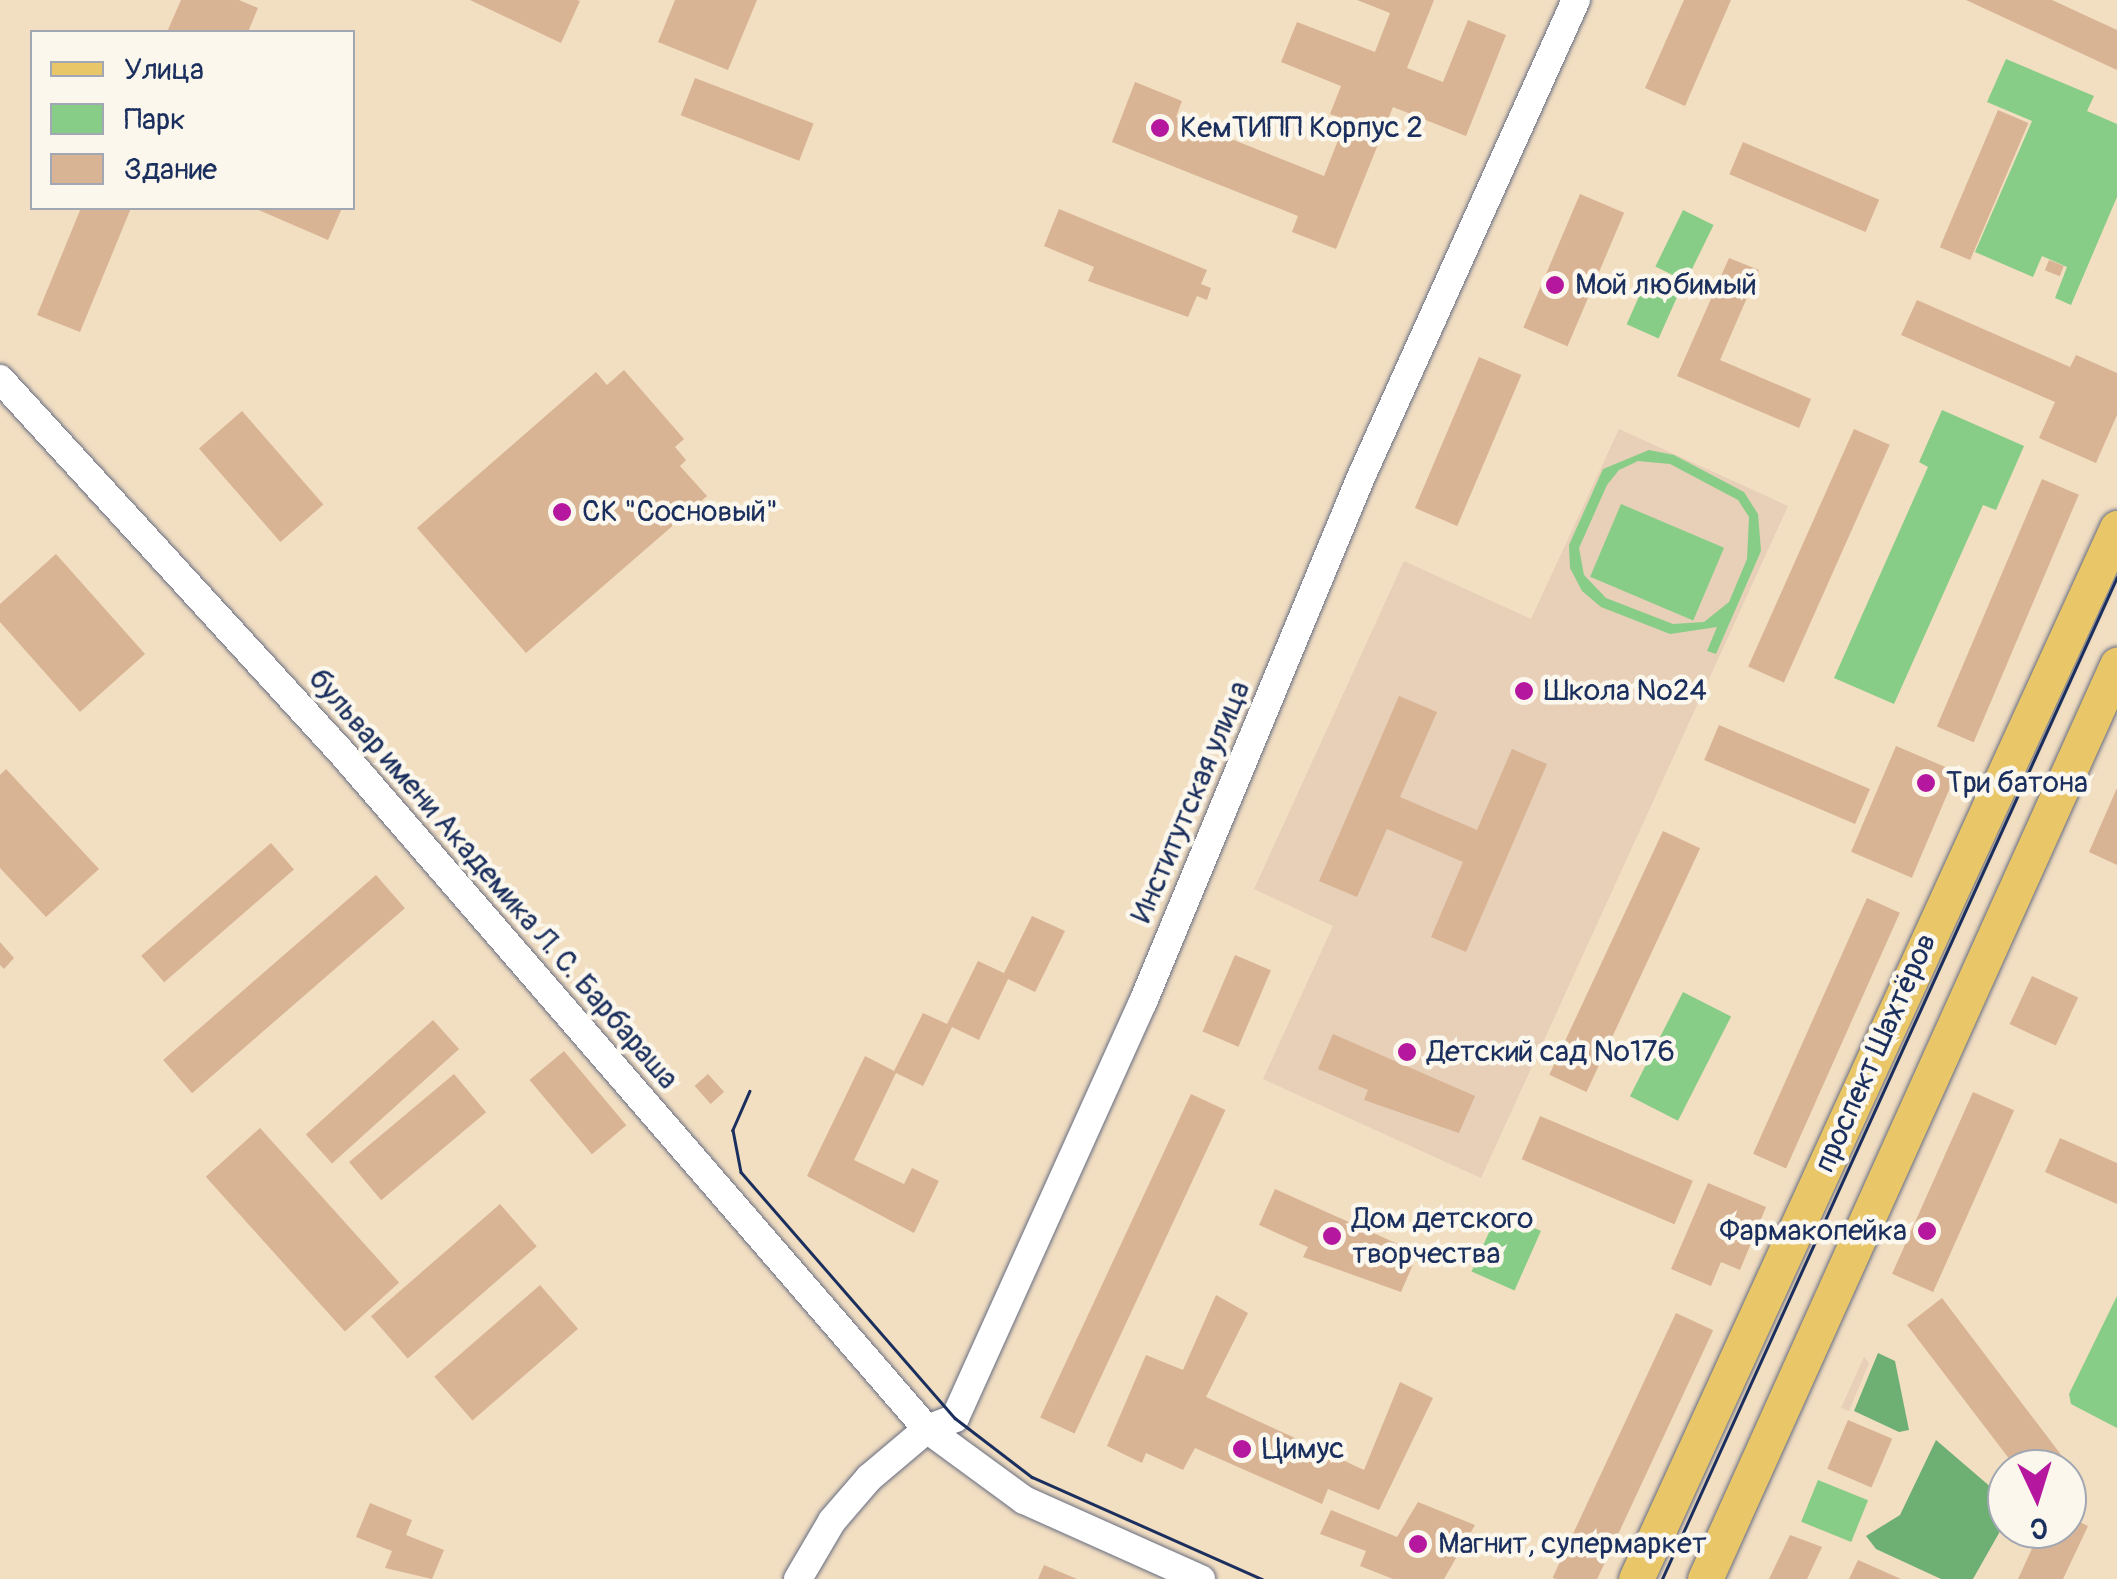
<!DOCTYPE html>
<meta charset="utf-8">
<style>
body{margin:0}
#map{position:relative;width:2117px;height:1579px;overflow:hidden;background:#f2dec1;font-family:Pangolin,sans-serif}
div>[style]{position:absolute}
.built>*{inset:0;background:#e7cfb8}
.green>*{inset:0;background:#88cd87;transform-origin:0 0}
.forest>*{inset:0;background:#6eb074}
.building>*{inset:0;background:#d8b494;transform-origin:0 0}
.roads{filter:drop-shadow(0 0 2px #666c81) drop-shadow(0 0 2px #666c81)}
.minor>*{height:28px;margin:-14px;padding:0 14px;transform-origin:14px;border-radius:14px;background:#fff}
.major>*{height:35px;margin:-17.5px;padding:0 17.5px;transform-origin:17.5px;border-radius:17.5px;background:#e9c769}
.tram>*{height:2.5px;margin:-1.25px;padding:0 1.25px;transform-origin:1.25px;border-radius:1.25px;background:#1b2f5e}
.dots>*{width:28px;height:28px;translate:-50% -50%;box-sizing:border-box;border:5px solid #fbf7ec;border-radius:50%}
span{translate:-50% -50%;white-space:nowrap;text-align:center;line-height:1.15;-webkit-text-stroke:9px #fbf7ec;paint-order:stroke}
.poi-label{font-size:30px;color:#1b2f5e}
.left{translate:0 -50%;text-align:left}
.right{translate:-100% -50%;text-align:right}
.street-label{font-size:30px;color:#1b2f5e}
.legend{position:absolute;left:30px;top:30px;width:325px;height:180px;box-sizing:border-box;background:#fbf7ec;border:2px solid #a1a7b3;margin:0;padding:12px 18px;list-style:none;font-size:30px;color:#1b2f5e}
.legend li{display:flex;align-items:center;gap:20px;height:50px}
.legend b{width:50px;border:2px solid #a1a7b3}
.north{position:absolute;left:1987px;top:1449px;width:100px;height:100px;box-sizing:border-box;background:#fbf7ec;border:2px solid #a1a7b3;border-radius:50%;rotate:176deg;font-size:28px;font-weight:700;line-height:40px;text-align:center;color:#1b2f5e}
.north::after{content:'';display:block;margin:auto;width:35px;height:45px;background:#b5179e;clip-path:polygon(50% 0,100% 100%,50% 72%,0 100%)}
</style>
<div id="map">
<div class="built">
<div style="clip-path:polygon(1619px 429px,1788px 506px,1481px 1178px,1263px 1079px,1333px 926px,1254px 889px,1404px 561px,1531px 619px)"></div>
<div style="clip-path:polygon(1864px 1357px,1869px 1363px,1849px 1411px,1841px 1408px)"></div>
</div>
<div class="green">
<div style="clip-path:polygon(2006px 59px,2094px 96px,2087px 111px,2117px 124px,2117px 197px,2071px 305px,2055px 298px,2067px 267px,2042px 256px,2033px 277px,1975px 252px,2032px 121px,1987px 102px)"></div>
<div style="left:1683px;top:210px;width:34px;height:63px;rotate:26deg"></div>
<div style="left:1649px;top:274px;width:35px;height:55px;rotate:24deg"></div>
<div style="clip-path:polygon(1942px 410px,2024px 446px,1996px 510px,1983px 505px,1894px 704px,1834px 678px,1928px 467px,1919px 462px)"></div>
<div style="clip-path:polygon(evenodd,1649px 450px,1674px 455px,1744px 492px,1758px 514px,1761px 551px,1716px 654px,1707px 651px,1717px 627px,1670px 634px,1601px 607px,1582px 591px,1570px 568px,1569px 545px,1603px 469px,1649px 450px,1638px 461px,1670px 464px,1738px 500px,1749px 517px,1747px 559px,1729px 602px,1704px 622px,1673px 624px,1606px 598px,1584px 575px,1579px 548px,1607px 485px,1619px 470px,1638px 461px)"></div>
<div style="left:1621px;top:504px;width:112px;height:79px;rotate:23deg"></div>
<div style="left:1683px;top:992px;width:54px;height:117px;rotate:27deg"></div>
<div style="left:1498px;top:1212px;width:47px;height:65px;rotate:24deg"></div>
<div style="clip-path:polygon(2117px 1296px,2117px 1428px,2071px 1404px,2069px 1394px)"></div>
<div style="left:1818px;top:1480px;width:54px;height:45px;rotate:22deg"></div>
</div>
<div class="forest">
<div style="clip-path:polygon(1878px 1353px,1895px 1361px,1909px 1430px,1899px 1432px,1854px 1411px)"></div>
<div style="clip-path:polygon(1936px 1440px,2007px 1501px,2007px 1519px,1973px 1579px,1941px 1579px,1876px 1549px,1866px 1536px,1900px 1515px)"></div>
</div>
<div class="building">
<div style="clip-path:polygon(181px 0,239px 0,258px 8px,248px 32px,167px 32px)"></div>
<div style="clip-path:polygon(470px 0,577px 0,580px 1px,561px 43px)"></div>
<div style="clip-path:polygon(675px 0,757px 0,728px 70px,658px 42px)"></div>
<div style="clip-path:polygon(1357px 0,1434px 0,1407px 68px,1443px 82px,1468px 20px,1506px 35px,1466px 136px,1393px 107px,1336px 249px,1292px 232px,1298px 216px,1112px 142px,1135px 82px,1182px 101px,1176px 117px,1324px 176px,1346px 120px,1330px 114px,1341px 86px,1281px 62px,1297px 22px,1375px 52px,1390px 13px)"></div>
<div style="clip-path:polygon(1684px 0,1731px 0,1685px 106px,1645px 88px)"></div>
<div style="clip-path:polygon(1966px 0,2052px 0,2117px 30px,2117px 70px)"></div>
<div style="left:695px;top:78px;width:127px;height:40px;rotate:21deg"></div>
<div style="left:1998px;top:110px;width:33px;height:149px;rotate:23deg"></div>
<div style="left:1743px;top:142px;width:148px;height:35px;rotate:23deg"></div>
<div style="left:1580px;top:194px;width:48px;height:145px;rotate:23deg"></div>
<div style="clip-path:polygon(81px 208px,131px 208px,80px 332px,37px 315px)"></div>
<div style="clip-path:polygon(254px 208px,342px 208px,328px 240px)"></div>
<div style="clip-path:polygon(1059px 209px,1207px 270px,1201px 284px,1211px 288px,1207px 300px,1197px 296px,1188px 317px,1088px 281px,1094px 267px,1044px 246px)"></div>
<div style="clip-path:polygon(1729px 258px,1759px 270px,1720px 360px,1811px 399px,1799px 428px,1677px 376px)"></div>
<div style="left:2049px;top:260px;width:16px;height:11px;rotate:22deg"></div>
<div style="clip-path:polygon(1917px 300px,2070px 367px,2076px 355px,2117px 373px,2117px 415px,2096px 463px,2039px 438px,2055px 402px,1901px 335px)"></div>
<div style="left:1479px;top:357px;width:46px;height:164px;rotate:23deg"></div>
<div style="clip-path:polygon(624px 370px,684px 439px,675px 447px,686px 460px,680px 466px,707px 496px,526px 653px,417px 528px,596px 372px,607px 385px)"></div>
<div style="left:242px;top:411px;width:124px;height:57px;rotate:49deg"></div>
<div style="left:1854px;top:429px;width:39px;height:260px;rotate:24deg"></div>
<div style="left:2042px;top:479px;width:40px;height:269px;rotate:23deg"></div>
<div style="clip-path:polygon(56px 554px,145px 654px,80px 712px,0 622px,0 604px)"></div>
<div style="clip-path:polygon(1399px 696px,1437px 712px,1400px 797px,1477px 830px,1512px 749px,1547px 764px,1466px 952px,1431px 937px,1463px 862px,1387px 829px,1357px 897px,1319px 881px)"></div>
<div style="left:1719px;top:725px;width:164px;height:38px;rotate:23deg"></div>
<div style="left:1896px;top:746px;width:66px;height:115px;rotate:23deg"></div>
<div style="clip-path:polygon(6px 769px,99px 869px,46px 917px,0 868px,0 775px)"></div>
<div style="clip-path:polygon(2117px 788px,2117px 865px,2089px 852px)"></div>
<div style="left:1663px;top:831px;width:41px;height:269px;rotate:25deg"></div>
<div style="left:271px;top:843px;width:35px;height:172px;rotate:49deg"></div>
<div style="left:376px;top:875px;width:44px;height:282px;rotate:49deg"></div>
<div style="left:1867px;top:898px;width:36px;height:280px;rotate:24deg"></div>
<div style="clip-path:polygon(1032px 916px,1065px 931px,1035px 992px,1008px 979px,979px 1040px,952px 1027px,923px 1086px,896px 1073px,854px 1160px,904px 1184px,912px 1168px,939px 1181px,914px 1233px,807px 1176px,865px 1056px,894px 1071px,923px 1013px,947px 1024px,978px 961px,1004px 973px)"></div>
<div style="clip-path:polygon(0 942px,14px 958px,4px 969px,0 965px)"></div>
<div style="left:1235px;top:955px;width:39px;height:83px;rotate:23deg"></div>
<div style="left:2032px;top:976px;width:51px;height:53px;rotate:25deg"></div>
<div style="left:433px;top:1020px;width:39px;height:171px;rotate:48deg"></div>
<div style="clip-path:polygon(1333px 1034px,1475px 1096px,1459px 1133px,1364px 1100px,1368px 1090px,1318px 1069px)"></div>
<div style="left:564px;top:1051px;width:97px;height:45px;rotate:50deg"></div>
<div style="left:454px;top:1074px;width:50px;height:137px;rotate:50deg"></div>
<div style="left:708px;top:1074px;width:24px;height:18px;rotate:48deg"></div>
<div style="left:1973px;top:1092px;width:45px;height:199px;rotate:24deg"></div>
<div style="left:1191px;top:1094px;width:38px;height:357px;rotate:25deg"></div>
<div style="left:1540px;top:1116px;width:166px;height:47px;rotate:23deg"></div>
<div style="left:260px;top:1128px;width:208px;height:73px;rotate:48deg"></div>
<div style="clip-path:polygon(2060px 1138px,2117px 1163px,2117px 1204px,2045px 1172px)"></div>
<div style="clip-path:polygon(1708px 1183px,1766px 1207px,1740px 1270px,1721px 1262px,1711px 1286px,1671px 1269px)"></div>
<div style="clip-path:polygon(1275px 1189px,1418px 1253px,1401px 1292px,1303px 1257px,1308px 1247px,1259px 1225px)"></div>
<div style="left:500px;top:1204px;width:56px;height:171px;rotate:49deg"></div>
<div style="left:540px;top:1285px;width:58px;height:140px;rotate:49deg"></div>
<div style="clip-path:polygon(1216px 1295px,1248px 1313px,1206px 1397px,1364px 1470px,1400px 1382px,1433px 1398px,1379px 1510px,1328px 1489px,1322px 1504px,1195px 1448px,1183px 1470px,1146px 1453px,1142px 1463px,1107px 1446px,1146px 1355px,1183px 1370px)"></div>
<div style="clip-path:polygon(1942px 1298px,2065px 1460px,2052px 1469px,2017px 1469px,1907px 1325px)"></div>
<div style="left:1676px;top:1313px;width:41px;height:292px;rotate:25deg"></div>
<div style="left:1848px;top:1420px;width:48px;height:53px;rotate:23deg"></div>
<div style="clip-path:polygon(1418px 1502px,1475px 1525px,1444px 1579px,1393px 1579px,1360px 1566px,1366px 1551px,1320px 1534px,1331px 1510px,1397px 1537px)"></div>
<div style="clip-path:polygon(370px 1503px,412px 1520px,406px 1535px,444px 1550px,432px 1579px,385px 1568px,392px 1551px,356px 1537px)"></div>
<div style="clip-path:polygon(2067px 1516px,2088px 1526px,2063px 1579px,2018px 1579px,2041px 1529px,2067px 1529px)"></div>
<div style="clip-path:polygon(1790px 1535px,1822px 1547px,1807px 1579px,1769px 1579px)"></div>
<div style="clip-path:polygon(1858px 1560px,1901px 1579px,1849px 1579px)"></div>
<div style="clip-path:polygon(1044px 1565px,1077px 1579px,1038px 1579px)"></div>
</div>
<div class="roads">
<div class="minor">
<div style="left:0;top:379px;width:507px;rotate:47.56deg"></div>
<div style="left:342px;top:753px;width:894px;rotate:49.13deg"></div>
<div style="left:927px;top:1429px;width:120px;rotate:36.2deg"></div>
<div style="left:1024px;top:1500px;width:194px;rotate:24.1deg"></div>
<div style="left:798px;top:1579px;width:67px;rotate:-59.6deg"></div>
<div style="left:832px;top:1521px;width:57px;rotate:-49.3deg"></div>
<div style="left:869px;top:1478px;width:76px;rotate:-40.2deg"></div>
<div style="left:927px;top:1429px;width:30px;rotate:-21deg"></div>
<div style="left:955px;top:1418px;width:457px;rotate:-65.7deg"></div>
<div style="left:1143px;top:1002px;width:568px;rotate:-67.45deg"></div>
<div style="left:1361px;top:477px;width:523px;rotate:-65.74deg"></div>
</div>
<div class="major">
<div style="left:1636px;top:1579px;width:1156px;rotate:-65.41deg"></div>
<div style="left:1705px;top:1579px;width:1003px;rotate:-65.74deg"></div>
</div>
</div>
<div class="tram">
<div style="left:750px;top:1091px;width:43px;rotate:113.6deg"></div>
<div style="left:733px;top:1130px;width:43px;rotate:79.2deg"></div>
<div style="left:741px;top:1172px;width:326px;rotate:49deg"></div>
<div style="left:955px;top:1418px;width:97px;rotate:37.5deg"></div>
<div style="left:1032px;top:1477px;width:252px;rotate:23.9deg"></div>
<div style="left:1662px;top:1579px;width:1100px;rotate:-65.58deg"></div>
</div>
<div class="dots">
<div style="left:1160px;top:128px;background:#b5179e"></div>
<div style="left:1555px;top:285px;background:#b5179e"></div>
<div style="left:562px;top:512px;background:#b5179e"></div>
<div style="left:1524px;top:691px;background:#b5179e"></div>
<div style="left:1926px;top:783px;background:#b5179e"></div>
<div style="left:1407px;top:1052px;background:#b5179e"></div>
<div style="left:1927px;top:1231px;background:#b5179e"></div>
<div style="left:1332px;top:1236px;background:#b5179e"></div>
<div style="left:1242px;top:1449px;background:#b5179e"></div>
<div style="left:1418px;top:1544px;background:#b5179e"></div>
</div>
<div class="poi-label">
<span class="left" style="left:1180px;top:128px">КемТИПП Корпус 2</span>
<span class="left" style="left:1575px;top:285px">Мой любимый</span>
<span class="left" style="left:582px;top:512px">СК "Сосновый"</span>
<span class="left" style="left:1544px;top:691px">Школа №24</span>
<span class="left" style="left:1946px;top:783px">Три батона</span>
<span class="left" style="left:1427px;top:1052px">Детский сад №176</span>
<span class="left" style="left:1352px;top:1236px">Дом детского<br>творчества</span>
<span class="right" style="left:1907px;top:1231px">Фармакопейка</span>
<span class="left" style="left:1262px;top:1449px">Цимус</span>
<span class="left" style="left:1438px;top:1544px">Магнит, супермаркет</span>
</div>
<div class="street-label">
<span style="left:1191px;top:802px;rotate:-67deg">Институтская улица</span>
<span style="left:493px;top:879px;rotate:49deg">бульвар имени Академика Л. С. Барбараша</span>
<span style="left:1876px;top:1053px;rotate:-66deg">проспект Шахтёров</span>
</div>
<ul class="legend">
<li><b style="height:12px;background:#e9c769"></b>Улица</li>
<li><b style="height:28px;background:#88cd87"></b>Парк</li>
<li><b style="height:28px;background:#d8b494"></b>Здание</li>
</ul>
<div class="north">С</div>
</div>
